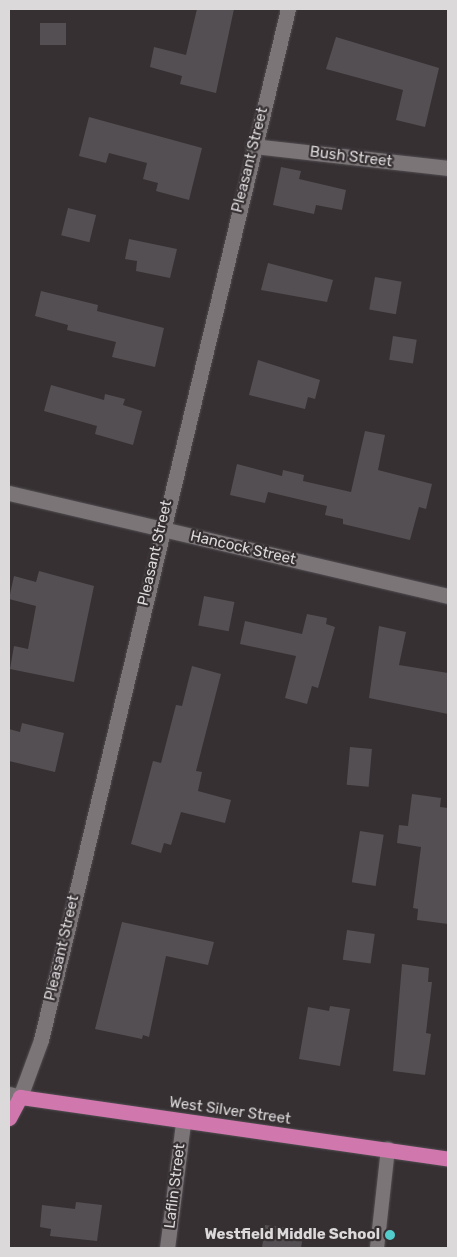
<!DOCTYPE html>
<style>
body{margin:0}
#map{position:relative;width:457px;height:1257px;overflow:hidden;background:#363033;font-family:Rubik,sans-serif}
div>[style]{position:absolute}
.building>*{inset:0;background:#544f52;transform-origin:0 0}
.roads{filter:drop-shadow(0 0 1px #524e51) drop-shadow(0 0 1px #524e51)}
.lane>*{height:14px;margin:-7px;padding:0 7px;transform-origin:7px;border-radius:7px;background:#7b7578}
.street>*{height:15px;margin:-7.5px;padding:0 7.5px;transform-origin:7.5px;border-radius:7.5px;background:#7b7578}
.secondary>*{height:15px;margin:-7.5px;padding:0 7.5px;transform-origin:7.5px;border-radius:7.5px;background:#7b7578}
.highway>*{height:15px;margin:-7.5px;padding:0 7.5px;transform-origin:7.5px;border-radius:7.5px;background:#d078ad}
.dots>*{width:14px;height:14px;translate:-50% -50%;box-sizing:border-box;border:2px solid #363033;border-radius:50%}
span{translate:-50% -50%;white-space:nowrap;text-align:center;line-height:1.15;-webkit-text-stroke:4.5px #363033;paint-order:stroke}
.street-label{font-size:15px;color:#dcd9db}
.poi-label{font-size:15px;color:#dcd9db;font-weight:700}
.right{translate:-100% -50%;text-align:right}
.frame{position:absolute;inset:0;border:10px solid #dcd9db;pointer-events:none}
</style>
<div id="map">
<div class="building">
<div style="clip-path:polygon(197px 9px,234px 9px,216px 93px,180px 84px,182px 76px,150px 67px,154px 47px,186px 55px)"></div>
<div style="left:40px;top:23px;width:26px;height:22px"></div>
<div style="clip-path:polygon(336px 37px,439px 68px,425px 127px,396px 120px,403px 90px,326px 69px)"></div>
<div style="clip-path:polygon(89px 117px,202px 148px,189px 200px,156px 191px,158px 183px,143px 179px,147px 163px,109px 153px,106px 163px,79px 156px)"></div>
<div style="clip-path:polygon(281px 167px,301px 171px,299px 179px,346px 190px,342px 210px,316px 205px,314px 214px,273px 205px)"></div>
<div style="left:68px;top:208px;width:29px;height:28px;rotate:14deg"></div>
<div style="clip-path:polygon(129px 239px,177px 249px,170px 278px,136px 271px,137px 261px,125px 259px)"></div>
<div style="clip-path:polygon(268px 263px,333px 280px,327px 302px,261px 290px)"></div>
<div style="left:375px;top:277px;width:27px;height:33px;rotate:10deg"></div>
<div style="clip-path:polygon(41px 291px,98px 305px,97px 311px,164px 328px,155px 367px,112px 357px,116px 342px,67px 330px,68px 325px,35px 316px)"></div>
<div style="left:393px;top:336px;width:24px;height:24px;rotate:9deg"></div>
<div style="clip-path:polygon(258px 360px,320px 380px,315px 399px,308px 397px,305px 409px,249px 395px)"></div>
<div style="clip-path:polygon(51px 385px,104px 400px,105px 394px,125px 399px,123px 405px,142px 411px,133px 445px,95px 434px,97px 426px,44px 411px)"></div>
<div style="clip-path:polygon(365px 431px,385px 435px,378px 470px,432px 484px,426px 509px,419px 507px,410px 540px,343px 524px,343px 519px,325px 515px,327px 506px,268px 492px,265px 503px,230px 495px,237px 464px,282px 476px,283px 470px,304px 475px,303px 481px,351px 492px)"></div>
<div style="clip-path:polygon(39px 571px,94px 586px,74px 682px,10px 669px,14px 646px,28px 649px,36px 606px,9px 599px,14px 576px,36px 582px)"></div>
<div style="left:204px;top:596px;width:31px;height:30px;rotate:11deg"></div>
<div style="clip-path:polygon(307px 614px,327px 618px,326px 624px,335px 627px,318px 688px,312px 686px,307px 704px,285px 698px,296px 656px,240px 644px,245px 621px,302px 634px)"></div>
<div style="clip-path:polygon(379px 626px,406px 632px,399px 665px,448px 673px,448px 714px,369px 698px)"></div>
<div style="clip-path:polygon(192px 666px,221px 674px,196px 771px,202px 772px,198px 791px,231px 800px,225px 823px,181px 812px,171px 845px,164px 843px,161px 853px,131px 844px,153px 761px,161px 763px,176px 705px,182px 706px)"></div>
<div style="clip-path:polygon(22px 723px,64px 733px,55px 772px,9px 761px,9px 729px,20px 732px)"></div>
<div style="left:350px;top:747px;width:22px;height:38px;rotate:5deg"></div>
<div style="clip-path:polygon(412px 794px,441px 798px,440px 807px,448px 808px,448px 924px,417px 920px,418px 909px,413px 908px,421px 847px,397px 843px,399px 825px,408px 826px)"></div>
<div style="left:360px;top:831px;width:24px;height:52px;rotate:9deg"></div>
<div style="clip-path:polygon(122px 922px,214px 942px,208px 965px,166px 956px,149px 1037px,143px 1035px,142px 1039px,95px 1029px)"></div>
<div style="left:347px;top:930px;width:28px;height:30px;rotate:8deg"></div>
<div style="clip-path:polygon(402px 964px,429px 968px,428px 982px,432px 982px,426px 1033px,431px 1034px,425px 1075px,393px 1071px)"></div>
<div style="clip-path:polygon(330px 1006px,350px 1009px,340px 1066px,299px 1059px,308px 1007px,329px 1011px)"></div>
<div style="clip-path:polygon(76px 1202px,102px 1205px,97px 1241px,50px 1236px,51px 1229px,40px 1227px,42px 1205px,75px 1209px)"></div>
<div style="clip-path:polygon(265px 1225px,304px 1230px,301px 1248px,262px 1248px)"></div>
</div>
<div class="roads">
<div class="lane">
<div style="left:377px;top:1248px;width:100px;rotate:-83.7deg"></div>
</div>
<div class="street">
<div style="left:253px;top:146px;width:196px;rotate:6.4deg"></div>
<div style="left:9px;top:493px;width:451px;rotate:13.2deg"></div>
<div style="left:167px;top:1248px;width:126px;rotate:-82.7deg"></div>
</div>
<div class="secondary">
<div style="left:9px;top:1094px;width:11px;rotate:15deg"></div>
<div style="left:20px;top:1097px;width:61px;rotate:-69.8deg"></div>
<div style="left:41px;top:1040px;width:1060px;rotate:-76.53deg"></div>
</div>
<div class="highway">
<div style="left:9px;top:1118px;width:24px;rotate:-62deg"></div>
<div style="left:20px;top:1097px;width:432px;rotate:8.2deg"></div>
</div>
</div>
<div class="dots">
<div style="left:390px;top:1235px;background:#52cdcc"></div>
</div>
<div class="street-label">
<span style="left:351px;top:157px;rotate:7deg">Bush Street</span>
<span style="left:250px;top:160px;rotate:-76deg">Pleasant Street</span>
<span style="left:243px;top:548px;rotate:13deg">Hancock Street</span>
<span style="left:155px;top:553px;rotate:-77deg">Pleasant Street</span>
<span style="left:62px;top:948px;rotate:-77deg">Pleasant Street</span>
<span style="left:230px;top:1111px;rotate:8deg">West Silver Street</span>
<span style="left:175px;top:1186px;rotate:-83deg">Laflin Street</span>
</div>
<div class="poi-label">
<span class="right" style="left:380px;top:1235px">Westfield Middle School</span>
</div>
<div class="frame"></div>
</div>
